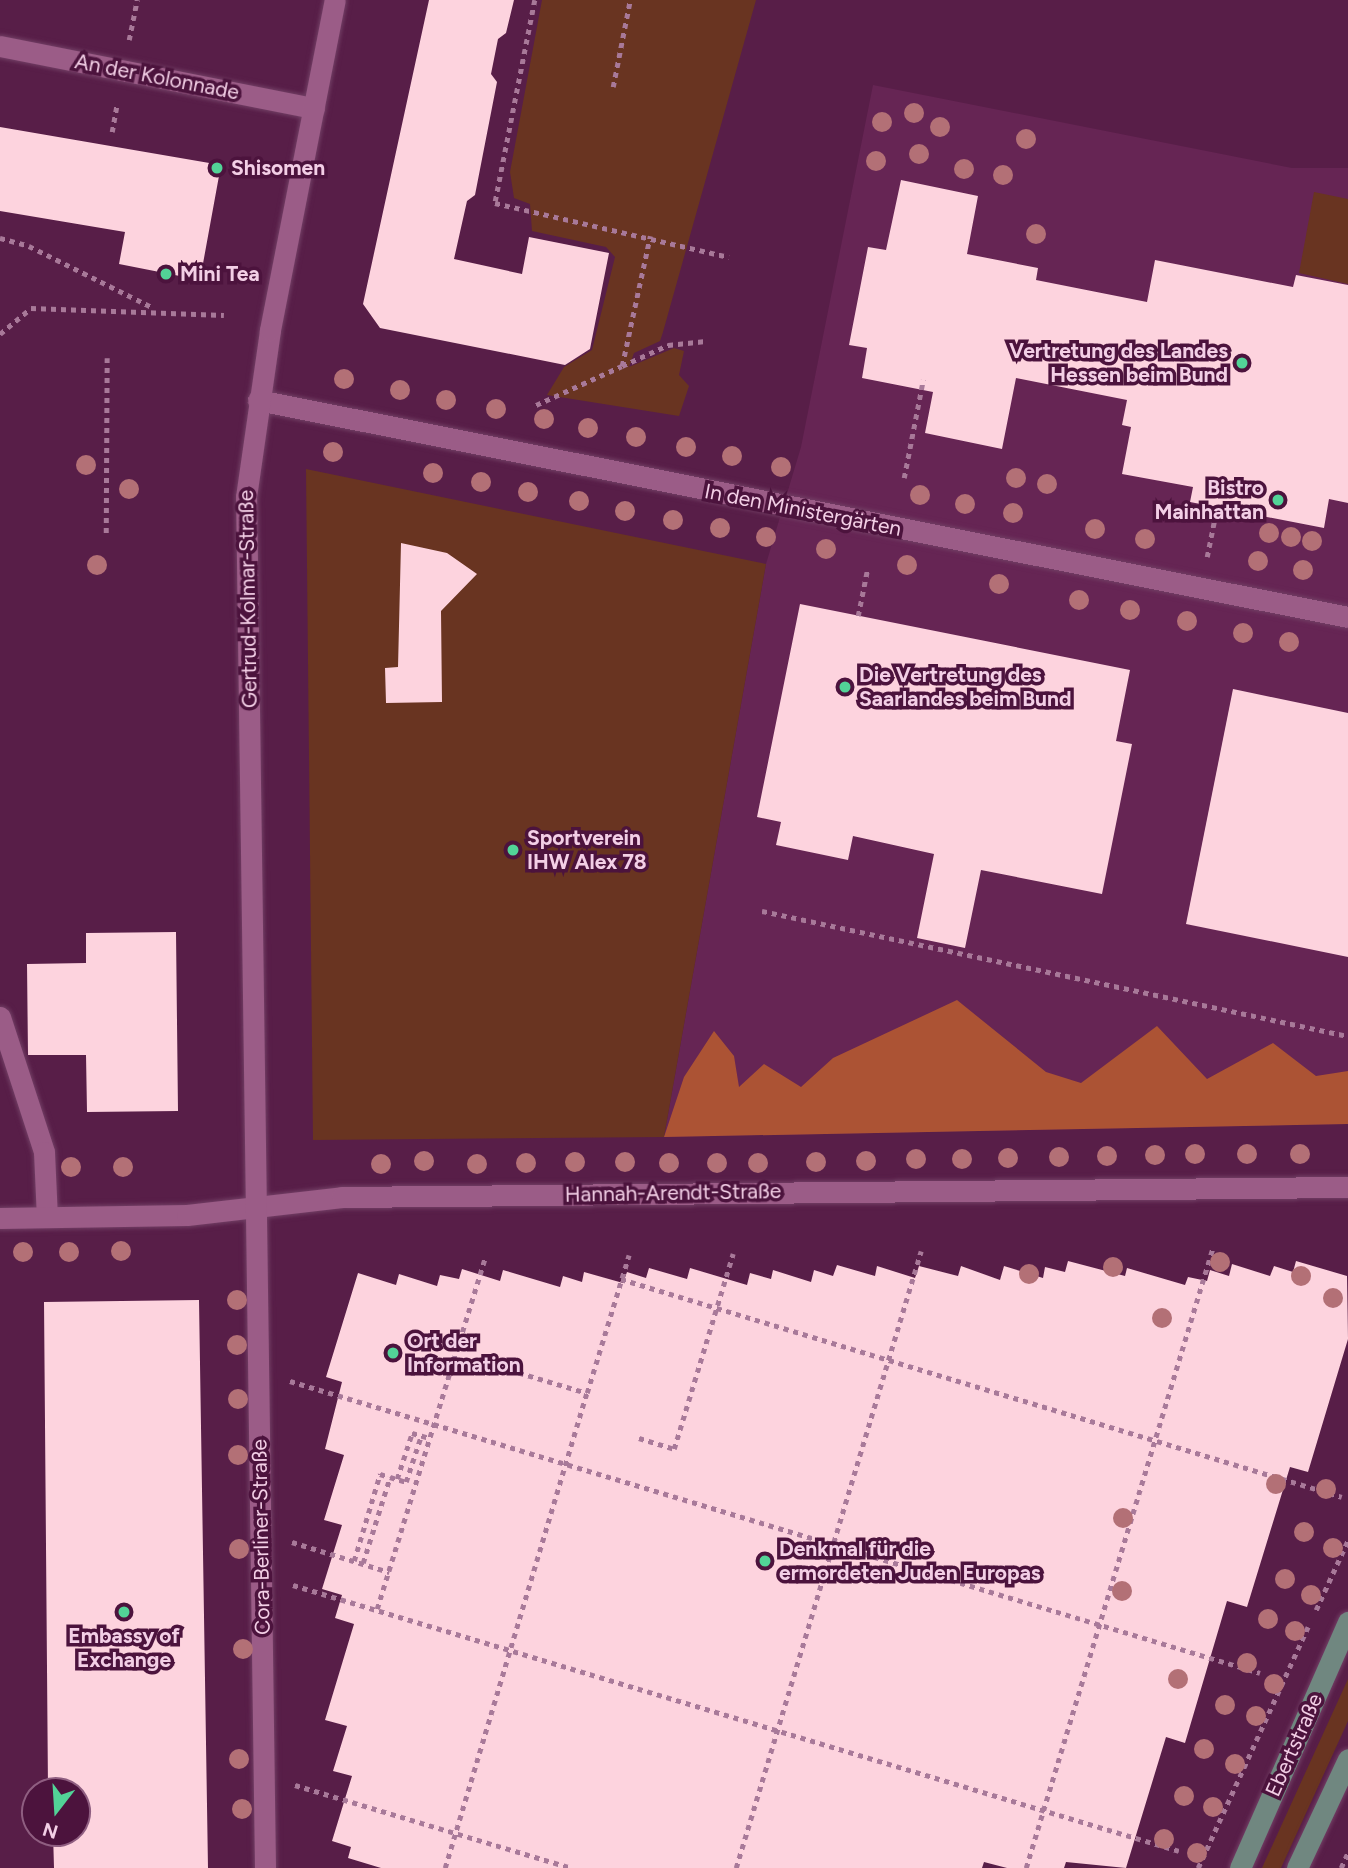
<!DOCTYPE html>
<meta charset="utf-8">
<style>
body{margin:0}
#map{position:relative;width:1348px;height:1868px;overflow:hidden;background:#581e48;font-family:Figtree,sans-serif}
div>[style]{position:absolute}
.built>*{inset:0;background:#662554}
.green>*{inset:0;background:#693421}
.forest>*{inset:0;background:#ac5334}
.building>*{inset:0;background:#fdd3de}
.path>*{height:4.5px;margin-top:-2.25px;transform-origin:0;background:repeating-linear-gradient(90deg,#a87999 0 5px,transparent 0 10px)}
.roads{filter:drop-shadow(0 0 2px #723f65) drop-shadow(0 0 2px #723f65)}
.minor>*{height:21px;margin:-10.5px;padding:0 10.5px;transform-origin:10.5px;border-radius:10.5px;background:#9b5c87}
.major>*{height:21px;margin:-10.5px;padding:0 10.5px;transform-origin:10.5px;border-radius:10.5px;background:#708780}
.trees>*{width:20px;height:20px;margin:-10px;border-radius:50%;background:#b37076}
.dots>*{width:19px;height:19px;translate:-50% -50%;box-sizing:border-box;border:4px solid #4c133d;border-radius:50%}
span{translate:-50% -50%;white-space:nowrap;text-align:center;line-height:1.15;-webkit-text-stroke:7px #4c133d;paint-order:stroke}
.street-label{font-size:21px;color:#f3cfe6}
.poi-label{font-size:21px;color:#f3cfe6;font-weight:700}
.left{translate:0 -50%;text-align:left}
.right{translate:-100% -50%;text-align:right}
.north{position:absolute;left:21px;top:1777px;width:70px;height:70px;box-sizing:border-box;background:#4c133d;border:2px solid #8f5e81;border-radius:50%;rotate:197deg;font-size:19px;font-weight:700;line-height:28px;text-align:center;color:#f3cfe6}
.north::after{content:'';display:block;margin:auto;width:24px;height:32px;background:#52d397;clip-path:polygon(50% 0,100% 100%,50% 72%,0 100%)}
</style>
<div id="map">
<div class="built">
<div style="clip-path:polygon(873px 85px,1292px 168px,1348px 168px,1348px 1124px,664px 1137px,766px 564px,801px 447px)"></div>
</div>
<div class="green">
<div style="clip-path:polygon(542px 0,756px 0,663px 332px,660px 341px,634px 353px,629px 367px,674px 348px,684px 351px,679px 375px,689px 386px,679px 416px,547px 395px,564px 367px,592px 350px,615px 257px,606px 247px,532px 231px,530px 204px,514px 198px,510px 172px)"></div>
<div style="clip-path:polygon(1314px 192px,1348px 199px,1348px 284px,1299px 273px)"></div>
<div style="clip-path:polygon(306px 469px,766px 564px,664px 1137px,313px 1140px)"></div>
<div style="clip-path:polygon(1348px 1679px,1348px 1721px,1281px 1868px,1262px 1868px)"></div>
</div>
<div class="forest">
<div style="clip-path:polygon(957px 1000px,1046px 1072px,1081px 1083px,1157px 1026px,1207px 1079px,1273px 1043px,1316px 1076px,1348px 1071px,1348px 1124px,664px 1137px,684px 1077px,714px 1031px,734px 1056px,739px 1087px,764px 1064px,801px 1087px,833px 1058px)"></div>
</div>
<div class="building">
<div style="clip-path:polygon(429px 0,514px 0,506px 33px,498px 39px,491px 74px,497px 82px,475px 195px,467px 201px,454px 259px,522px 274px,529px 237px,609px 253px,590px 349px,565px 365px,380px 328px,363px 304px)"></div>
<div style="clip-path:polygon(0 127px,221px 165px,200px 280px,119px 264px,125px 232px,0 211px)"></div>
<div style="clip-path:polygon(901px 180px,978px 196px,967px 254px,1038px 268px,1036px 280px,1147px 302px,1155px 260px,1293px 287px,1296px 275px,1348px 285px,1348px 503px,1329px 499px,1324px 528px,1190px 502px,1193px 487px,1122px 474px,1131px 427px,1122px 425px,1127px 400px,1016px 378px,1002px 449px,925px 433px,933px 392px,862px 378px,867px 348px,849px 345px,868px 247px,886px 250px)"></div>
<div style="clip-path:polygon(401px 543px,447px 553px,477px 574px,441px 611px,442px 702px,386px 703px,385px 668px,398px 667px)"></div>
<div style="clip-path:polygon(800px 604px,1130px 670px,1116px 741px,1132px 744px,1102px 894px,981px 870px,965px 948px,917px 938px,934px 854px,853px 836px,848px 860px,776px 845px,781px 822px,757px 817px)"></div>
<div style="clip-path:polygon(1233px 689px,1348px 713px,1348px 957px,1186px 924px)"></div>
<div style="clip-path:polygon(176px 932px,178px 1111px,87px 1112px,86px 1055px,28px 1055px,27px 964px,86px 963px,86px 933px)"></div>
<div style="clip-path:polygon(1068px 1261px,1125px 1276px,1127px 1268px,1185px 1285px,1188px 1277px,1207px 1281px,1210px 1270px,1229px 1276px,1232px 1264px,1270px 1276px,1274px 1266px,1293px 1272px,1296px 1261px,1347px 1276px,1348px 1339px,1308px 1472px,1290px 1467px,1247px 1607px,1227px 1601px,1185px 1743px,1166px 1737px,1126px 1868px,1066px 1862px,1064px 1868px,1007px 1868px,984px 1862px,982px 1868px,381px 1868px,348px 1858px,351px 1847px,332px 1841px,352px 1776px,333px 1771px,347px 1726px,325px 1720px,354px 1624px,335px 1618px,342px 1595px,322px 1589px,342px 1525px,324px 1520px,344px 1455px,325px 1449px,342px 1382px,326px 1377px,358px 1273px,396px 1285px,399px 1274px,437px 1286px,440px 1275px,459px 1279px,462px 1269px,500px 1281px,503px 1270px,560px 1287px,563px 1276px,582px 1282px,584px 1272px,623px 1283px,627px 1272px,646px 1278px,649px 1268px,687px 1279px,690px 1268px,747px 1285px,750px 1273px,771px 1279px,773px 1270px,811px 1282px,814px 1270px,833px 1276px,837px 1265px,875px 1276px,877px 1266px,915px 1278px,919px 1266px,958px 1276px,961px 1266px,1000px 1280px,1004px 1266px,1043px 1278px,1045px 1267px,1065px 1272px)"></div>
<div style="clip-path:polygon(199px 1300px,208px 1868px,54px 1868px,53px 1833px,77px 1833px,77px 1791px,48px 1791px,44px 1302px)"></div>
</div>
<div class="path">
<div style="left:535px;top:0;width:207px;rotate:101.1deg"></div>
<div style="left:495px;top:203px;width:240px;rotate:13deg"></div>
<div style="left:129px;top:40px;width:41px;rotate:-78.7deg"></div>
<div style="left:613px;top:87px;width:89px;rotate:-78.9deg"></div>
<div style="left:112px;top:132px;width:29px;rotate:-80deg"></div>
<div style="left:0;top:238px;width:30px;rotate:15deg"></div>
<div style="left:29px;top:246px;width:137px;rotate:26.4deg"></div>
<div style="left:0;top:334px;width:40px;rotate:-40deg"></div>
<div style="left:31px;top:308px;width:193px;rotate:2.1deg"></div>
<div style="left:622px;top:366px;width:51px;rotate:-24.5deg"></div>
<div style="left:668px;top:345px;width:38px;rotate:-6deg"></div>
<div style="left:536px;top:405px;width:94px;rotate:-24.4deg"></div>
<div style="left:622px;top:366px;width:133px;rotate:-77.8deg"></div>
<div style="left:904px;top:478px;width:100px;rotate:-79deg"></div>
<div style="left:106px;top:533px;width:175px;rotate:-89.7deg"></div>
<div style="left:1207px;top:557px;width:51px;rotate:-78.7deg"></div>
<div style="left:858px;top:616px;width:46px;rotate:-78.7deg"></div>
<div style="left:762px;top:911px;width:599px;rotate:12.04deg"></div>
<div style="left:621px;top:1279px;width:753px;rotate:16.82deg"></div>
<div style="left:490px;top:1364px;width:101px;rotate:16.6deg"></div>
<div style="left:587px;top:1393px;width:144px;rotate:-73.1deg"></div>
<div style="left:290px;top:1381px;width:1013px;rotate:16.75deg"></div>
<div style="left:639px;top:1438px;width:37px;rotate:17deg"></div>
<div style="left:674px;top:1449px;width:204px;rotate:-73.2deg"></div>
<div style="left:397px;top:1479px;width:48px;rotate:-71.9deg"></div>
<div style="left:412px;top:1433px;width:18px;rotate:16deg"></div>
<div style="left:292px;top:1542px;width:102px;rotate:17.2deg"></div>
<div style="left:354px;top:1561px;width:91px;rotate:-73.4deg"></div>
<div style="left:380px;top:1474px;width:10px;rotate:17deg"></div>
<div style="left:363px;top:1563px;width:90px;rotate:-72.6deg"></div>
<div style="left:390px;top:1477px;width:17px;rotate:17deg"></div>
<div style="left:406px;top:1482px;width:48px;rotate:-71.9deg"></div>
<div style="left:293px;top:1585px;width:925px;rotate:16.71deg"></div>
<div style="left:377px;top:1609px;width:368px;rotate:-72.9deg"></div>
<div style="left:1316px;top:1610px;width:77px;rotate:-65.4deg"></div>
<div style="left:295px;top:1785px;width:288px;rotate:16.7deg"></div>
<div style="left:445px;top:1868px;width:496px;rotate:-73.4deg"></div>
<div style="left:736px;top:1868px;width:644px;rotate:-73.31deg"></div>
<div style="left:1026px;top:1868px;width:649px;rotate:-73.24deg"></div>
<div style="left:1198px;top:1868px;width:265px;rotate:-65.5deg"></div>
<div style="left:1341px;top:1868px;width:17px;rotate:-66deg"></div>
</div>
<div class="roads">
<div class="minor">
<div style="left:0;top:46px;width:320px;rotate:11.2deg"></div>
<div style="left:258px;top:400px;width:1111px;rotate:11.26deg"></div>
<div style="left:0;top:1017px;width:142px;rotate:71.9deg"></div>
<div style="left:44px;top:1152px;width:65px;rotate:87.4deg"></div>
<div style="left:0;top:1218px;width:187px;rotate:-0.9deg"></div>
<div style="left:187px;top:1215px;width:156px;rotate:-6.6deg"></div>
<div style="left:342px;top:1197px;width:1006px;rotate:-0.57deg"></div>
<div style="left:265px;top:1868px;width:1371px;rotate:-90.79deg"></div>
<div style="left:246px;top:497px;width:169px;rotate:-81.8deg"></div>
<div style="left:270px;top:330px;width:336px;rotate:-78.9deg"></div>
</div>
<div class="major">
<div style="left:1240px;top:1868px;width:269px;rotate:-66.3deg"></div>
<div style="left:1297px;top:1868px;width:120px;rotate:-64.9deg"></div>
</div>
</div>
<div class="trees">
<div style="left:914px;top:113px"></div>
<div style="left:882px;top:122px"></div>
<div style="left:940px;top:127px"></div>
<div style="left:1026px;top:139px"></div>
<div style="left:919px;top:154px"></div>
<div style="left:876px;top:161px"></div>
<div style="left:964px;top:169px"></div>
<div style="left:1003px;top:175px"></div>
<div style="left:1036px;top:234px"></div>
<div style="left:344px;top:379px"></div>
<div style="left:400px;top:390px"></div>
<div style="left:446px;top:400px"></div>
<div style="left:496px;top:409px"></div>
<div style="left:544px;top:419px"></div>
<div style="left:588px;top:428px"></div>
<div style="left:636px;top:437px"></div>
<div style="left:686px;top:447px"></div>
<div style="left:333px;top:452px"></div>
<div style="left:732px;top:456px"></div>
<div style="left:86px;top:465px"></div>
<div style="left:781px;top:467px"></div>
<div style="left:433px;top:473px"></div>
<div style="left:1016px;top:478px"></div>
<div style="left:481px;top:482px"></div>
<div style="left:1047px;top:484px"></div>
<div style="left:129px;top:489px"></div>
<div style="left:528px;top:492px"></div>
<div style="left:920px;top:495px"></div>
<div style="left:579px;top:501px"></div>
<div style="left:965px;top:504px"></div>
<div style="left:625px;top:511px"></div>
<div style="left:1013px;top:513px"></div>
<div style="left:673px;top:520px"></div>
<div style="left:720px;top:528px"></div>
<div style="left:1095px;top:529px"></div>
<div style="left:1269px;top:533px"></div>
<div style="left:766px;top:537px"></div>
<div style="left:1291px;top:537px"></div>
<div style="left:1145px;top:539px"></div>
<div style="left:1312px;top:541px"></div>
<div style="left:826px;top:549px"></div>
<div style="left:1258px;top:561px"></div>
<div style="left:97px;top:565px"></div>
<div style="left:907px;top:565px"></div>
<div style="left:1303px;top:570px"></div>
<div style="left:999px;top:584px"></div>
<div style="left:1079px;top:600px"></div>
<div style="left:1130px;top:610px"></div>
<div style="left:1187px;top:621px"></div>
<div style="left:1243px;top:633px"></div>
<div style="left:1289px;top:642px"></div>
<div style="left:1195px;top:1154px"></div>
<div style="left:1247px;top:1154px"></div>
<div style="left:1300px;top:1154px"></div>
<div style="left:1155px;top:1155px"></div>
<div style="left:1107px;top:1156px"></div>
<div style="left:1059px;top:1157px"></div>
<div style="left:1008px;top:1158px"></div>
<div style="left:916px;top:1159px"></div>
<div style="left:962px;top:1159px"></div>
<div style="left:424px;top:1161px"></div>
<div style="left:866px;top:1161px"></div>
<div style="left:575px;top:1162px"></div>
<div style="left:625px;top:1162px"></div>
<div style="left:816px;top:1162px"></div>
<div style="left:526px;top:1163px"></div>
<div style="left:669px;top:1163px"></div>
<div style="left:717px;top:1163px"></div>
<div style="left:758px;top:1163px"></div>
<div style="left:381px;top:1164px"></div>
<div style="left:477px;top:1164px"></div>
<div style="left:71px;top:1167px"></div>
<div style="left:123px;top:1167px"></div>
<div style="left:121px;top:1251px"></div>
<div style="left:23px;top:1252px"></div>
<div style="left:69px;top:1252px"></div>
<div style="left:1220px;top:1262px"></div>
<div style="left:1113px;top:1267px"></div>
<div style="left:1029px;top:1274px"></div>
<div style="left:1301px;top:1276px"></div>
<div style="left:1333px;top:1298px"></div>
<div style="left:237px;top:1300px"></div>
<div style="left:1162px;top:1318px"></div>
<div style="left:237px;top:1345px"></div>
<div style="left:238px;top:1399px"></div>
<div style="left:238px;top:1455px"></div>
<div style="left:1276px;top:1484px"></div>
<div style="left:1326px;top:1489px"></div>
<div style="left:1123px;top:1518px"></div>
<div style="left:1304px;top:1532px"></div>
<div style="left:1333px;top:1548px"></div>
<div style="left:239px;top:1549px"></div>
<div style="left:1285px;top:1579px"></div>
<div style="left:1122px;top:1591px"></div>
<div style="left:1311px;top:1595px"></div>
<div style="left:1268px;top:1619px"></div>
<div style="left:1295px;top:1631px"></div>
<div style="left:243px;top:1649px"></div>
<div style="left:1247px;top:1663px"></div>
<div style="left:1178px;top:1679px"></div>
<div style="left:1274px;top:1684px"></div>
<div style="left:1225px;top:1705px"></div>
<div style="left:1256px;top:1716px"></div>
<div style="left:1204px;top:1749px"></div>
<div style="left:239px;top:1759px"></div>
<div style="left:1235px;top:1764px"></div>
<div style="left:1184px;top:1796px"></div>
<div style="left:1213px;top:1807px"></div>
<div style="left:242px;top:1809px"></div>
<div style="left:1164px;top:1839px"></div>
<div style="left:1197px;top:1853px"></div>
</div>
<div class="dots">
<div style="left:217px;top:168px;background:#52d397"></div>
<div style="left:166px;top:274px;background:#52d397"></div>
<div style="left:1242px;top:363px;background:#52d397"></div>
<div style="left:1278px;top:500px;background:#52d397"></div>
<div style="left:845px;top:687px;background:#52d397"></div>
<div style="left:513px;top:850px;background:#52d397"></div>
<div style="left:393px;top:1353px;background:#52d397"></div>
<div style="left:765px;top:1561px;background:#52d397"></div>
<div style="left:124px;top:1612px;background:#52d397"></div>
</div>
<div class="street-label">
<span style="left:157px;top:77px;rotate:11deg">An der Kolonnade</span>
<span style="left:803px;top:510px;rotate:11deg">In den Ministergärten</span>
<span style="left:248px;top:599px;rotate:-91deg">Gertrud-Kolmar-Straße</span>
<span style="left:673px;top:1193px;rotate:-1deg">Hannah-Arendt-Straße</span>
<span style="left:261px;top:1537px;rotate:-91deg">Cora-Berliner-Straße</span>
<span style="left:1294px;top:1745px;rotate:-66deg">Ebertstraße</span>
</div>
<div class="poi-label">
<span class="left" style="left:231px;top:168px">Shisomen</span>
<span class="left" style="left:180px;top:274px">Mini Tea</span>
<span class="right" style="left:1228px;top:363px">Vertretung des Landes<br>Hessen beim Bund</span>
<span class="right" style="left:1264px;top:500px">Bistro<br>Mainhattan</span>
<span class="left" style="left:859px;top:687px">Die Vertretung des<br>Saarlandes beim Bund</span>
<span class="left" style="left:527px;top:850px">Sportverein<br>IHW Alex 78</span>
<span class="left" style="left:407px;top:1353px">Ort der<br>Information</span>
<span class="left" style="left:779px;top:1561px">Denkmal für die<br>ermordeten Juden Europas</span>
<span style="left:124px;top:1648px">Embassy of<br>Exchange</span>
</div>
<div class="north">N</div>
</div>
